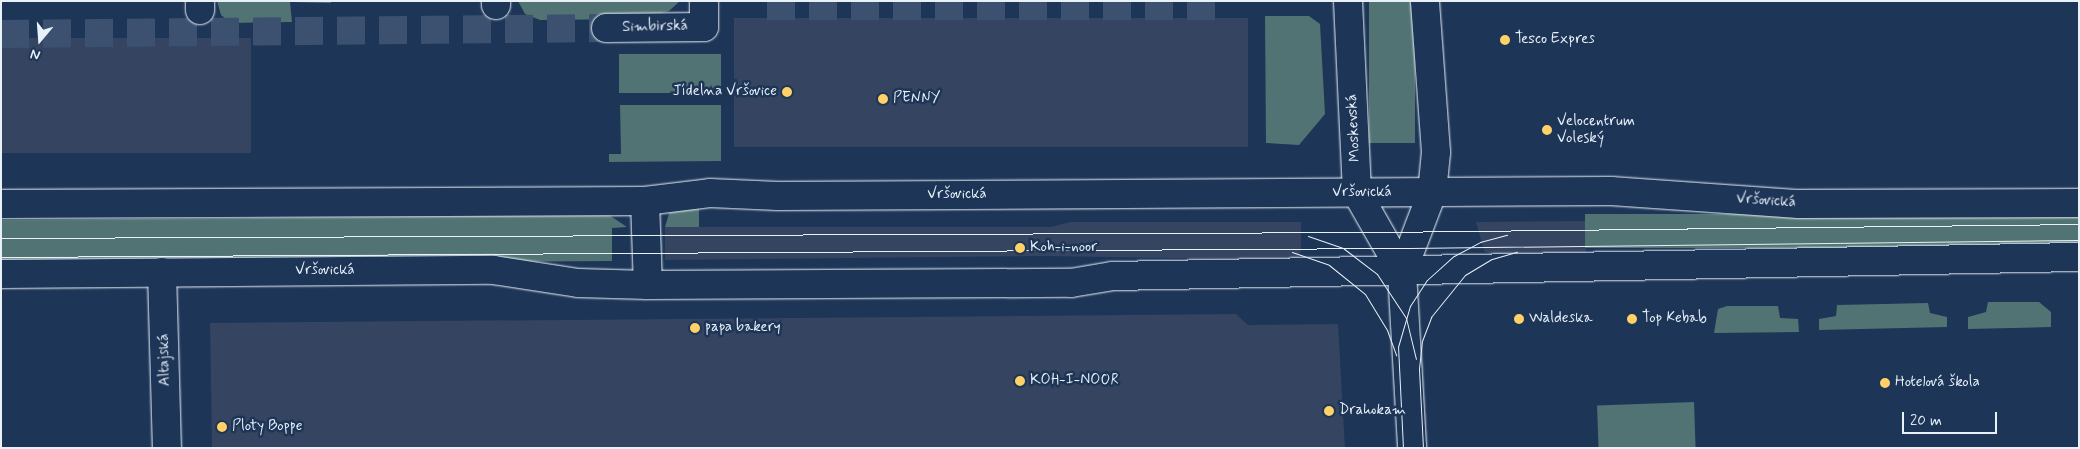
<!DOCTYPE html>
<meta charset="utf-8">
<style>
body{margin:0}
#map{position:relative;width:2080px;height:449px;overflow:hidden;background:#1d3557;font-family:Mynerve,sans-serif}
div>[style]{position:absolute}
.built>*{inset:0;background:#344461;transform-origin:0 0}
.green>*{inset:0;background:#517373;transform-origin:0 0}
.street-tunnel>*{height:28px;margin-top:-14px;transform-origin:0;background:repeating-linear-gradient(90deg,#3b516f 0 28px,transparent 0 42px)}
.roads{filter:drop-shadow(0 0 1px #e8f1f8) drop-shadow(0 0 1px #e8f1f8)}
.street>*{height:28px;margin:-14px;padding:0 14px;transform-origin:14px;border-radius:14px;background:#1d3557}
.secondary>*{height:28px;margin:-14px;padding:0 14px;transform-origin:14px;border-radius:14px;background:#1d3557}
.tram>*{height:1px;margin:-0.5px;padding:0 0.5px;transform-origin:0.5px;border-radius:0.5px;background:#e8f1f8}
.dots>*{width:14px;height:14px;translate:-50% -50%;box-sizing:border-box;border:2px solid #1d3557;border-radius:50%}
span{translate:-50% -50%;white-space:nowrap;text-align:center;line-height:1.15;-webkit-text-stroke:5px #1d3557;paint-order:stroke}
.street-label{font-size:15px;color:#e8f1f8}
.poi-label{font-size:15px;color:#e8f1f8}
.left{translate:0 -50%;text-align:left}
.right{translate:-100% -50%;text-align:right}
.frame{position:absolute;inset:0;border:2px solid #e8f1f8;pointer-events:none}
.north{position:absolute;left:15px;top:15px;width:50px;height:50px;-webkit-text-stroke:4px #1d3557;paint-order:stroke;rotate:198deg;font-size:14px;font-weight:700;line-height:20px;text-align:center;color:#e8f1f8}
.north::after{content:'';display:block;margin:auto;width:18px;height:22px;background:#e8f1f8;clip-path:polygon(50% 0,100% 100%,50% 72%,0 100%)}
.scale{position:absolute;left:1902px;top:412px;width:95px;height:22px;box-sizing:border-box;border:2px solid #e8f1f8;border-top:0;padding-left:6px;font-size:15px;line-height:18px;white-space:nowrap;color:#e8f1f8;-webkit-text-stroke:4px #1d3557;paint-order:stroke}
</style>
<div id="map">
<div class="built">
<div style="left:1248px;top:18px;width:129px;height:514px;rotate:90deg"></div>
<div style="left:1px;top:38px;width:250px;height:115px"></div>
<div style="clip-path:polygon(1585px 221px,1586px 254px,1492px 255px,1484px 251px,1476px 222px)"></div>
<div style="clip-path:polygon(1070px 222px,1301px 222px,1301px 250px,1297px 260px,1044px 256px,665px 260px,665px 227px,1051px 227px)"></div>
<div style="clip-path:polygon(1236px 314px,1248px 325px,1338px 324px,1345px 448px,212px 448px,210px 323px)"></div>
</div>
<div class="green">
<div style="clip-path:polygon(217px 1px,331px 1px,331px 3px,290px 2px,292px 22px,231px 23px,221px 15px)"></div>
<div style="clip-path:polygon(518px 1px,680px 1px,669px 11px,637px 19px,540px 20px,525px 14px)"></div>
<div style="left:1369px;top:1px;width:46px;height:142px"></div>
<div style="clip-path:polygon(1265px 16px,1309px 16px,1320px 24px,1325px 114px,1299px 145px,1266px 143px)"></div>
<div style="left:721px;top:54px;width:39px;height:102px;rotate:90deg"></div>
<div style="clip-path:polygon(620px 105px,721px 105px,721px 161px,609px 162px,609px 154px,621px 154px)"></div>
<div style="clip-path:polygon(699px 202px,699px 227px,665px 227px,670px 210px)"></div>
<div style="left:2079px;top:214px;width:34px;height:494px;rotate:90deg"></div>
<div style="clip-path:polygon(609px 215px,627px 227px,612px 228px,612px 261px,1px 265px,1px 220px)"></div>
<div style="clip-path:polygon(1988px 302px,2039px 302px,2051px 312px,2051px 327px,1968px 329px,1968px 317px,1986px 312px)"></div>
<div style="clip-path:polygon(1928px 303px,1930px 313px,1947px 317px,1947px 327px,1819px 330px,1819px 319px,1836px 316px,1837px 305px)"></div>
<div style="clip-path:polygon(1727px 306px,1778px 306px,1780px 318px,1798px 319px,1799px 332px,1714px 333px,1718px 309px)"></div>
<div style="left:1694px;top:402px;width:46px;height:97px;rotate:88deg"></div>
</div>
<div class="street-tunnel">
<div style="left:767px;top:6px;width:448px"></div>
<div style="left:1px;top:34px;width:605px;rotate:-0.57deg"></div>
</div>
<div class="roads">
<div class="street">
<div style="left:496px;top:5px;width:4px;rotate:-90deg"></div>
<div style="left:200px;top:10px;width:9px;rotate:-90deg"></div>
<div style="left:606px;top:28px;width:98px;rotate:-0.6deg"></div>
<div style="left:704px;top:27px;width:26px;rotate:-90deg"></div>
<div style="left:645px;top:201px;width:84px;rotate:88deg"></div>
<div style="left:162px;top:272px;width:176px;rotate:88.4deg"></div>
<div style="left:1402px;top:272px;width:176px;rotate:86.7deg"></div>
</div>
<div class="secondary">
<div style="left:1348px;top:1px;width:192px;rotate:87.3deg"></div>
<div style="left:1357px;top:193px;width:91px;rotate:60.3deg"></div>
<div style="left:1px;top:204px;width:644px;rotate:-0.27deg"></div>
<div style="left:645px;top:201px;width:65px;rotate:-7deg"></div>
<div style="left:710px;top:193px;width:68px;rotate:2.5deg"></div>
<div style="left:778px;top:196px;width:833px;rotate:-0.34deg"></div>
<div style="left:1611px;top:191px;width:188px;rotate:4deg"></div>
<div style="left:1799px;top:204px;width:280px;rotate:-0.2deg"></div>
<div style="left:1402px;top:272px;width:85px;rotate:-69.2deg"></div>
<div style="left:1432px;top:193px;width:41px;rotate:-84.4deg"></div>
<div style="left:1436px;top:152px;width:151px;rotate:-94.2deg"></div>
<div style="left:1px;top:274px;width:492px;rotate:-0.5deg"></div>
<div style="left:493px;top:270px;width:86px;rotate:8.7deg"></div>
<div style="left:578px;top:283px;width:70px;rotate:1.6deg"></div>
<div style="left:648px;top:285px;width:423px;rotate:-0.3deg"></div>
<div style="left:1071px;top:283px;width:43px;rotate:-9.5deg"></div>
<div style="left:1113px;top:276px;width:966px;rotate:-1.13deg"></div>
</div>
</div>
<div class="tram">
<div style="left:1308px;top:236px;width:37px;rotate:19deg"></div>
<div style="left:1343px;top:248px;width:43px;rotate:37.4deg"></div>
<div style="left:1377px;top:274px;width:53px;rotate:56.6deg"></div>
<div style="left:1406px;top:318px;width:42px;rotate:76.3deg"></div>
<div style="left:1px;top:238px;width:1378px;rotate:-0.25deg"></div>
<div style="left:1379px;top:232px;width:700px;rotate:-0.65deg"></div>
<div style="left:1292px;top:252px;width:39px;rotate:19deg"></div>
<div style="left:1329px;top:265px;width:46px;rotate:38.9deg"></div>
<div style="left:1365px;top:294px;width:42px;rotate:58.6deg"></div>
<div style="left:1387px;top:330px;width:27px;rotate:70deg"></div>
<div style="left:1px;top:257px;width:1409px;rotate:-0.37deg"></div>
<div style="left:1410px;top:248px;width:669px;rotate:-0.69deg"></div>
<div style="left:1403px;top:448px;width:101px;rotate:-92.8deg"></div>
<div style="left:1398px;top:347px;width:43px;rotate:-73.7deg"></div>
<div style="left:1410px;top:306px;width:31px;rotate:-57deg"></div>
<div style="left:1427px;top:280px;width:36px;rotate:-42deg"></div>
<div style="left:1454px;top:256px;width:30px;rotate:-28deg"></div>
<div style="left:1480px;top:242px;width:28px;rotate:-15deg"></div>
<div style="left:1423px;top:448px;width:79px;rotate:-92.9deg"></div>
<div style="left:1419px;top:369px;width:28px;rotate:-84deg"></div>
<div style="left:1422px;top:341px;width:26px;rotate:-69deg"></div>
<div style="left:1431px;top:317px;width:54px;rotate:-51deg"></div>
<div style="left:1465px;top:275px;width:31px;rotate:-31deg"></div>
<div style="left:1492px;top:259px;width:26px;rotate:-16deg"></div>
</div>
<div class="dots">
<div style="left:1505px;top:40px;background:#ffd166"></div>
<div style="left:787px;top:92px;background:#ffd166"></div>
<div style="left:883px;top:99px;background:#ffd166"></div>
<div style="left:1547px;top:130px;background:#ffd166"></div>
<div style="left:1020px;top:248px;background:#ffd166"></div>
<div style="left:1519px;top:319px;background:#ffd166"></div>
<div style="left:1632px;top:319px;background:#ffd166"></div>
<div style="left:695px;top:328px;background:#ffd166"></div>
<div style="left:1020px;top:381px;background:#ffd166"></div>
<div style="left:1885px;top:383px;background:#ffd166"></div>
<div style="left:1329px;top:411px;background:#ffd166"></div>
<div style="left:222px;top:427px;background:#ffd166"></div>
</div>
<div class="street-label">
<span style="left:655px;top:27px;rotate:-1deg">Simbirská</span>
<span style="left:1354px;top:128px;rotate:-93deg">Moskevská</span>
<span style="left:1362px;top:193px">Vršovická</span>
<span style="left:957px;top:195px">Vršovická</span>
<span style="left:1766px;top:201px;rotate:4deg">Vršovická</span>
<span style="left:325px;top:271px">Vršovická</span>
<span style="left:165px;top:360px;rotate:-91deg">Altajská</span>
</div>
<div class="poi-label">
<span class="left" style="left:1515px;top:40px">Tesco Expres</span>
<span class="right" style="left:777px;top:92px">Jídelna Vršovice</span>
<span class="left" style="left:893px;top:99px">PENNY</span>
<span class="left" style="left:1557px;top:130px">Velocentrum<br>Voleský</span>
<span class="left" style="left:1030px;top:248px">Koh-i-noor</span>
<span class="left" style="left:1529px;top:319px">Waldeska</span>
<span class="left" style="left:1642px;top:319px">Top Kebab</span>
<span class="left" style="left:705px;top:328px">papa bakery</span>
<span class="left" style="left:1030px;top:381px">KOH-I-NOOR</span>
<span class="left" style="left:1895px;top:383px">Hotelová škola</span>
<span class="left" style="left:1339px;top:411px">Drahokam</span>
<span class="left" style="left:232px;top:427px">Ploty Boppe</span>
</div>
<div class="frame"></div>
<div class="north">N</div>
<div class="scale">20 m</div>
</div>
